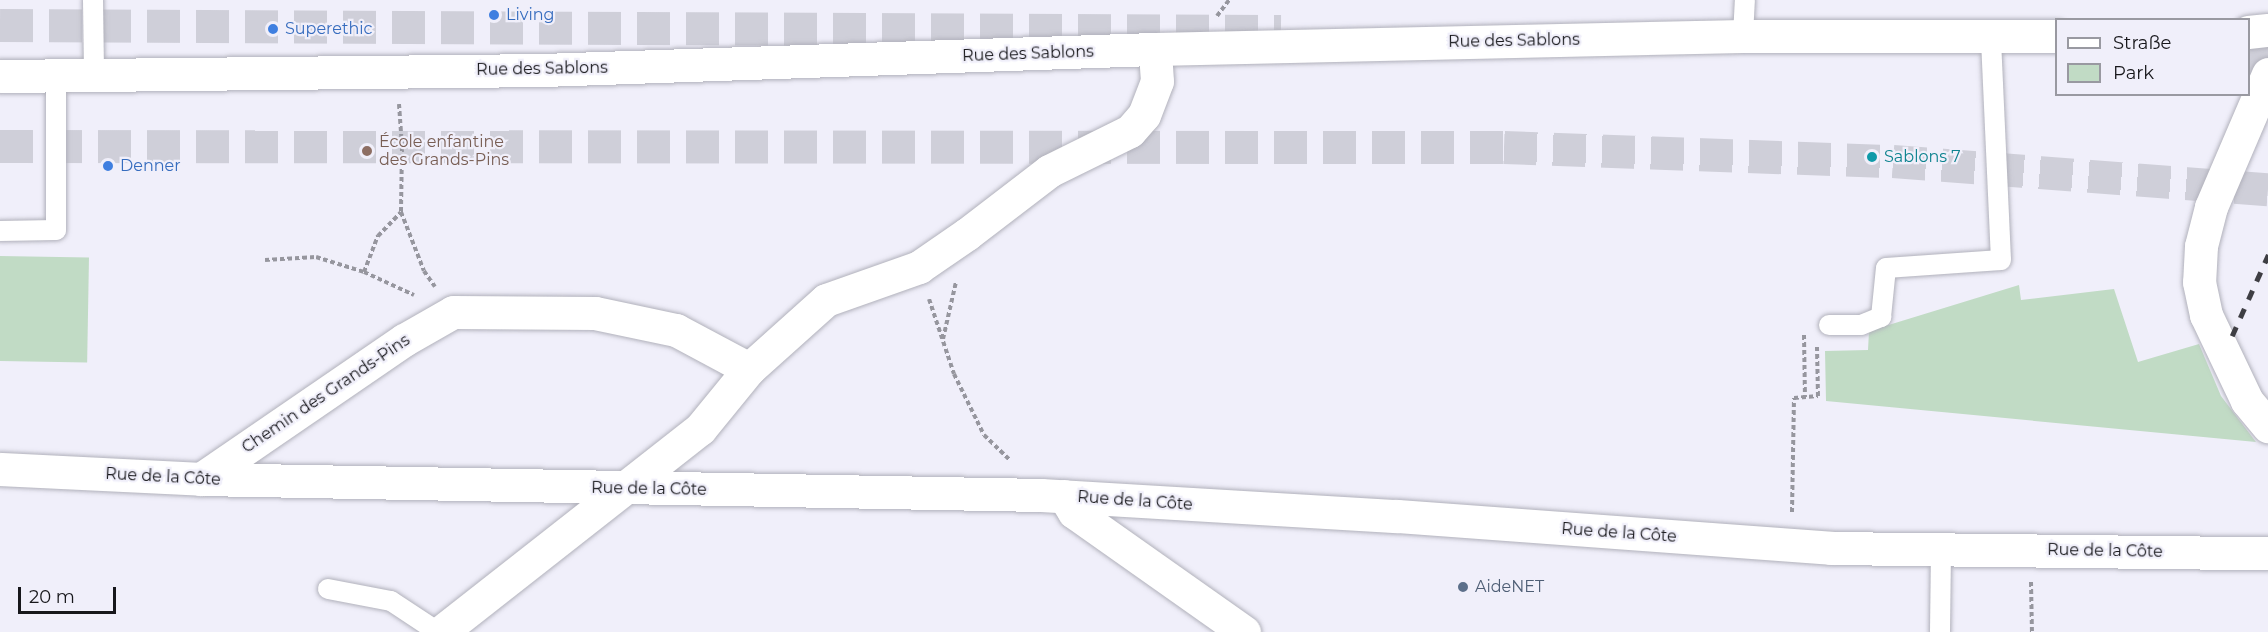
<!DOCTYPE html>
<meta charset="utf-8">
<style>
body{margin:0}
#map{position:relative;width:2268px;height:632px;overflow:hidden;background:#f0effa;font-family:Montserrat,sans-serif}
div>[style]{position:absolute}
.green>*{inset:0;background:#c1dbc5;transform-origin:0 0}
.motorway-tunnel>*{height:33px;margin-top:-16.5px;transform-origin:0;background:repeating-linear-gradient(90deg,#cfcfd9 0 33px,transparent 0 49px)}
.path>*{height:4px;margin-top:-2px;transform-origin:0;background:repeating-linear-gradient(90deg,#96969e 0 4.5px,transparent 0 7.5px)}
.roads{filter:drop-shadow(0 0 2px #b1b1bb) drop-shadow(0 0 2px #b1b1bb)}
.service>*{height:20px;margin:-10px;padding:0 10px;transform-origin:10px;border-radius:10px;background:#fff}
.minor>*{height:33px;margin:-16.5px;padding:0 16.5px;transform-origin:16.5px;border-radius:16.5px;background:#fff}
.secondary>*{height:33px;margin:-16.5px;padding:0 16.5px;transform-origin:16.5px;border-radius:16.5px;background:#fff}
.rail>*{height:4.5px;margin-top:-2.25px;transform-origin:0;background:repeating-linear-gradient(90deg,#3e3e43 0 10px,transparent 0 20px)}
.dots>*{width:16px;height:16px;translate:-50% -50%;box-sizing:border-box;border:3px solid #f0effa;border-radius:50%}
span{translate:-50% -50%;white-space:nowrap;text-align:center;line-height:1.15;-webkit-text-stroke:4.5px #f0effa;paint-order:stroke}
.shop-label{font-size:16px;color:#366cbe}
.left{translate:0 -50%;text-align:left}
.street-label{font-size:16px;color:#17171b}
.education-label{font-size:16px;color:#785e54}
.culture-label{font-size:16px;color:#0d838f}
.service-label{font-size:16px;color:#4e5e75}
.legend{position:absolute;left:2055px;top:18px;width:195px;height:78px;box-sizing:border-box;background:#f0effa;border:2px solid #9999a1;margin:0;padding:8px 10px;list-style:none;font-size:18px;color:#17171b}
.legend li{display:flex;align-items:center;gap:12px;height:30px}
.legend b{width:30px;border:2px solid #9999a1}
.scale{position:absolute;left:18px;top:587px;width:98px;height:27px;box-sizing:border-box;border:3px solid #17171b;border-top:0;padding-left:8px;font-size:18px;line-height:21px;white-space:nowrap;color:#17171b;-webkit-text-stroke:4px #f0effa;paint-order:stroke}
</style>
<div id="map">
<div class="green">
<div style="left:0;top:256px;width:89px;height:105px;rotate:1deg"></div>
<div style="clip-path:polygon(2019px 285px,2021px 300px,2114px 289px,2138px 362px,2199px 344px,2221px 396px,2256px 442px,1826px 401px,1825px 351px,1868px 350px,1869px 331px)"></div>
</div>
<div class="motorway-tunnel">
<div style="left:0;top:25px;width:1281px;rotate:0.27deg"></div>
<div style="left:2248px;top:59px;width:20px;rotate:6deg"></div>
<div style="left:0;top:146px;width:1504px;rotate:0.04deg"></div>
<div style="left:1504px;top:147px;width:389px;rotate:2.1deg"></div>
<div style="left:1893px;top:161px;width:376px;rotate:4.3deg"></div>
</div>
<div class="path">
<div style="left:1217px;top:16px;width:20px;rotate:-53deg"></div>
<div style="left:399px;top:104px;width:43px;rotate:86deg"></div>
<div style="left:402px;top:147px;width:65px;rotate:90.9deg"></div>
<div style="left:401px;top:212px;width:63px;rotate:68.7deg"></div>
<div style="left:424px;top:271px;width:19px;rotate:55deg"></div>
<div style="left:265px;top:260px;width:51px;rotate:-3.4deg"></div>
<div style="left:316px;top:257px;width:50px;rotate:17.4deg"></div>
<div style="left:364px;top:272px;width:39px;rotate:-69deg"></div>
<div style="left:378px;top:236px;width:33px;rotate:-46deg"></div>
<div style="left:364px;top:272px;width:55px;rotate:24.7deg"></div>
<div style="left:929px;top:299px;width:79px;rotate:71.6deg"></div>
<div style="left:954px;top:374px;width:68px;rotate:63.8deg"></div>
<div style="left:984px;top:435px;width:37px;rotate:44deg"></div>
<div style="left:1804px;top:335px;width:62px;rotate:89.1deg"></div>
<div style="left:943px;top:339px;width:58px;rotate:-77.2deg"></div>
<div style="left:1792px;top:512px;width:114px;rotate:-89deg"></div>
<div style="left:1794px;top:398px;width:24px;rotate:-5deg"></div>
<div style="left:1818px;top:396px;width:49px;rotate:-91.2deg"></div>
<div style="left:2031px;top:582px;width:50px;rotate:88.9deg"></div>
</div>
<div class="roads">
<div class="service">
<div style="left:93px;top:0;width:75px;rotate:89.2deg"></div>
<div style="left:1743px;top:36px;width:36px;rotate:-87deg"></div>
<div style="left:0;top:231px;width:56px;rotate:-1deg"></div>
<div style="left:56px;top:230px;width:154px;rotate:-90deg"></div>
<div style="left:1829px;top:325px;width:32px"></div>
<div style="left:1861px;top:325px;width:22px;rotate:-22deg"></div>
<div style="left:1881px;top:317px;width:49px;rotate:-84.2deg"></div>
<div style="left:1886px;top:268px;width:115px;rotate:-4deg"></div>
<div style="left:2001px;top:260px;width:223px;rotate:-92.6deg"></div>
<div style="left:328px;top:589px;width:64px;rotate:10.8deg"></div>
<div style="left:391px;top:601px;width:56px;rotate:33.4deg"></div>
<div style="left:1940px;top:632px;width:82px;rotate:-89.3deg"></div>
</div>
<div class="minor">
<div style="left:2268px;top:74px;width:145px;rotate:113.2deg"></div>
<div style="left:2211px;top:207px;width:40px;rotate:104.4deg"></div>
<div style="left:2201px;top:246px;width:36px;rotate:93deg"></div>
<div style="left:2199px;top:282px;width:34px;rotate:78deg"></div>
<div style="left:2206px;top:315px;width:95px;rotate:64.5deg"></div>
<div style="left:2247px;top:401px;width:33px;rotate:50deg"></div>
<div style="left:0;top:469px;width:201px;rotate:2.8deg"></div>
<div style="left:201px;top:479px;width:840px;rotate:1.09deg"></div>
<div style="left:1041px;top:495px;width:357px;rotate:3.4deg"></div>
<div style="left:1397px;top:516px;width:435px;rotate:4.2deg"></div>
<div style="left:1831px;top:548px;width:437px;rotate:0.7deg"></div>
<div style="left:201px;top:479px;width:246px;rotate:-34.4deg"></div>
<div style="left:404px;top:340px;width:56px;rotate:-29.7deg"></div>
<div style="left:453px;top:312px;width:142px;rotate:0.4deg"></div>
<div style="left:595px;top:313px;width:83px;rotate:11.9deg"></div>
<div style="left:676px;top:330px;width:83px;rotate:28.1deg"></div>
<div style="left:1064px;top:496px;width:19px;rotate:58deg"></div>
<div style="left:1074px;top:512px;width:208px;rotate:35.2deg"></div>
<div style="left:441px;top:632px;width:329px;rotate:-38.1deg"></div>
<div style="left:700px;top:429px;width:77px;rotate:-50.8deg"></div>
<div style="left:749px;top:369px;width:103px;rotate:-41.9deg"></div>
<div style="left:826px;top:300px;width:99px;rotate:-19.5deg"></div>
<div style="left:919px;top:267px;width:58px;rotate:-34.5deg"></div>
<div style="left:967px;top:234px;width:103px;rotate:-37.5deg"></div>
<div style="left:1049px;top:171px;width:90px;rotate:-26.3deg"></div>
<div style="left:1130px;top:131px;width:21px;rotate:-49deg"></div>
<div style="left:1144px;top:115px;width:36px;rotate:-69deg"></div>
<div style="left:1157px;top:81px;width:32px;rotate:-94deg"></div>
</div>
<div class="secondary">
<div style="left:2248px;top:32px;width:20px;rotate:-6deg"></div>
<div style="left:0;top:76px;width:543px;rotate:-0.63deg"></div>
<div style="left:543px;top:70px;width:612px;rotate:-1.97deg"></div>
<div style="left:1155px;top:49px;width:588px;rotate:-1.27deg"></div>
<div style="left:1743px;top:36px;width:313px"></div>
</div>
</div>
<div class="rail">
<div style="left:2232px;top:336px;width:89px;rotate:-66deg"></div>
</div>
<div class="dots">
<div style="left:494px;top:15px;background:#3f7fe0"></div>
<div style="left:273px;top:29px;background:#3f7fe0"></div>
<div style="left:367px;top:151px;background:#8d6e63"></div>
<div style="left:1872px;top:157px;background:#0f9aa8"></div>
<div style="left:108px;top:166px;background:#3f7fe0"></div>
<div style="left:1463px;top:587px;background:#5c6f8a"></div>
</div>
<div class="shop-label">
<span class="left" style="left:506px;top:15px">Living</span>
<span class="left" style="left:285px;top:29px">Superethic</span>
<span class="left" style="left:120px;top:166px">Denner</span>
</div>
<div class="street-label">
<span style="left:1514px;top:41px;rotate:-1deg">Rue des Sablons</span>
<span style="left:1028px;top:54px;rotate:-2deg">Rue des Sablons</span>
<span style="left:542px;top:69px;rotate:-1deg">Rue des Sablons</span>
<span style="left:326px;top:394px;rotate:-34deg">Chemin des Grands-Pins</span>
<span style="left:163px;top:477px;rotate:3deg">Rue de la Côte</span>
<span style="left:649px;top:489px;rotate:1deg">Rue de la Côte</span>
<span style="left:1135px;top:501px;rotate:4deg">Rue de la Côte</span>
<span style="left:1619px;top:533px;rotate:4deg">Rue de la Côte</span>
<span style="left:2105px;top:551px;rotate:1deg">Rue de la Côte</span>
</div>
<div class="education-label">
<span class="left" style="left:379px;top:151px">École enfantine<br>des Grands-Pins</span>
</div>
<div class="culture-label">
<span class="left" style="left:1884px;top:157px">Sablons 7</span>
</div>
<div class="service-label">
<span class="left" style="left:1475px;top:587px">AideNET</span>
</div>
<ul class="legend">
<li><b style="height:8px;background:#fff"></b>Straße</li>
<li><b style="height:16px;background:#c1dbc5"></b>Park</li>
</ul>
<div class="scale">20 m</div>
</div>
